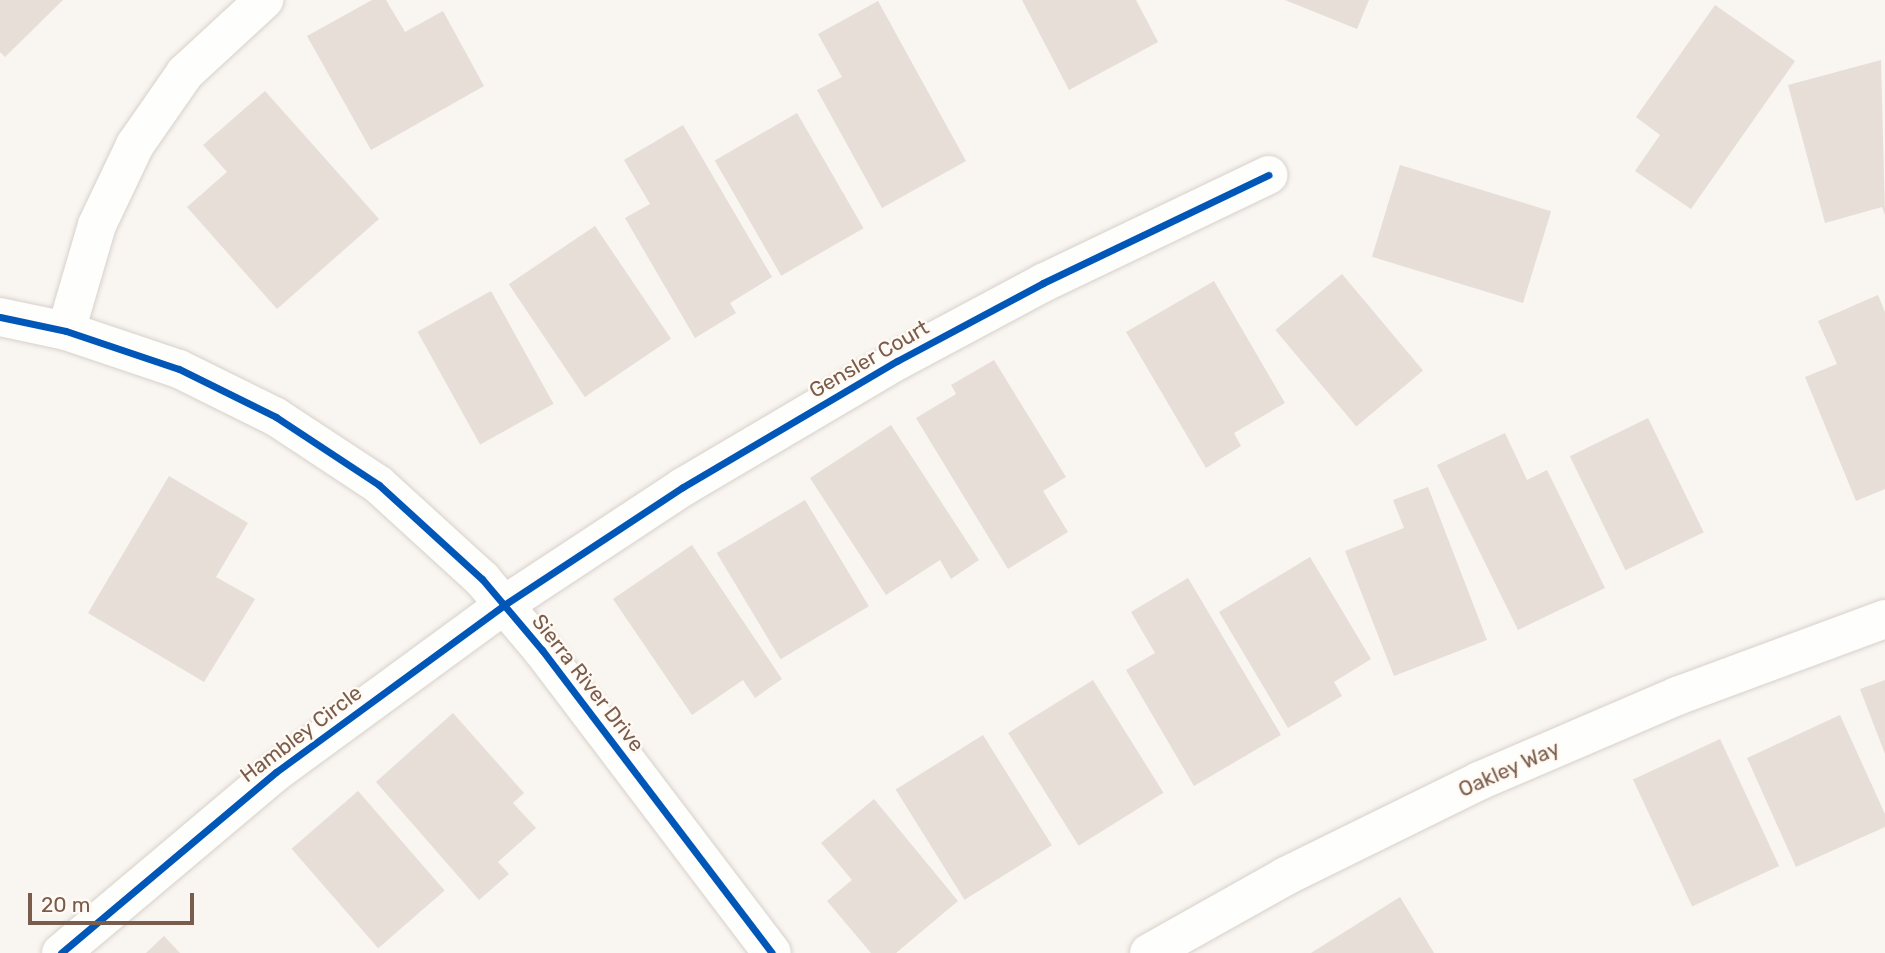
<!DOCTYPE html>
<style>
body{margin:0}
#map{position:relative;width:1885px;height:953px;overflow:hidden;background:#f9f5f0;font-family:Rubik,sans-serif}
div>[style]{position:absolute}
.building>*{inset:0;background:#e6ded7;transform-origin:0 0}
.roads{filter:drop-shadow(0 0 2px #d7d1cb) drop-shadow(0 0 2px #d7d1cb)}
.street>*{height:38px;margin:-19px;padding:0 19px;transform-origin:19px;border-radius:19px;background:#fefefd}
.cycleway>*{height:7px;margin:-3.5px;padding:0 3.5px;transform-origin:3.5px;border-radius:3.5px;background:#0057b8}
span{translate:-50% -50%;white-space:nowrap;text-align:center;line-height:1.15;-webkit-text-stroke:5px #fffaf3;paint-order:stroke}
.street-label{font-size:21px;color:#7a5c4d}
.scale{position:absolute;left:28px;top:893px;width:166px;height:32px;box-sizing:border-box;border:4px solid #7a5c4d;border-top:0;padding-left:9px;font-size:21px;line-height:24px;white-space:nowrap;color:#7a5c4d;-webkit-text-stroke:5px #fffaf3;paint-order:stroke}
</style>
<div id="map">
<div class="building">
<div style="clip-path:polygon(0 0,63px 0,5px 57px,0 52px)"></div>
<div style="clip-path:polygon(372px 0,386px 0,405px 32px,443px 11px,484px 86px,371px 150px,307px 36px)"></div>
<div style="clip-path:polygon(1022px 0,1136px 0,1158px 42px,1069px 90px)"></div>
<div style="clip-path:polygon(1285px 0,1369px 0,1357px 29px)"></div>
<div style="clip-path:polygon(878px 1px,966px 161px,882px 208px,817px 90px,842px 77px,818px 34px)"></div>
<div style="clip-path:polygon(1715px 5px,1795px 61px,1691px 209px,1635px 171px,1660px 135px,1636px 117px)"></div>
<div style="clip-path:polygon(1881px 60px,1885px 215px,1882px 207px,1825px 223px,1788px 85px)"></div>
<div style="clip-path:polygon(265px 91px,379px 219px,277px 309px,187px 207px,227px 172px,203px 145px)"></div>
<div style="left:797px;top:113px;width:133px;height:95px;rotate:60deg"></div>
<div style="clip-path:polygon(683px 125px,772px 277px,730px 303px,736px 313px,695px 338px,625px 218px,650px 204px,624px 160px)"></div>
<div style="left:1400px;top:165px;width:158px;height:96px;rotate:17deg"></div>
<div style="left:595px;top:226px;width:136px;height:104px;rotate:56deg"></div>
<div style="left:1342px;top:274px;width:126px;height:87px;rotate:50deg"></div>
<div style="clip-path:polygon(1214px 281px,1285px 403px,1234px 433px,1241px 446px,1206px 468px,1126px 332px)"></div>
<div style="left:491px;top:291px;width:129px;height:84px;rotate:61deg"></div>
<div style="clip-path:polygon(1878px 295px,1885px 312px,1885px 489px,1856px 501px,1805px 377px,1837px 364px,1818px 321px)"></div>
<div style="clip-path:polygon(994px 360px,1066px 477px,1043px 491px,1068px 532px,1008px 569px,916px 418px,956px 394px,951px 385px)"></div>
<div style="left:1648px;top:418px;width:127px;height:87px;rotate:64deg"></div>
<div style="clip-path:polygon(891px 425px,979px 560px,951px 579px,940px 560px,886px 595px,810px 478px)"></div>
<div style="clip-path:polygon(1505px 433px,1527px 480px,1547px 470px,1605px 588px,1518px 630px,1437px 465px)"></div>
<div style="clip-path:polygon(169px 476px,248px 523px,216px 577px,255px 599px,204px 682px,88px 613px)"></div>
<div style="clip-path:polygon(1428px 487px,1487px 640px,1394px 676px,1345px 551px,1404px 528px,1393px 500px)"></div>
<div style="left:805px;top:500px;width:124px;height:103px;rotate:59deg"></div>
<div style="clip-path:polygon(692px 545px,782px 679px,755px 698px,743px 680px,692px 715px,613px 599px)"></div>
<div style="clip-path:polygon(1310px 557px,1371px 659px,1334px 682px,1342px 696px,1288px 728px,1219px 612px)"></div>
<div style="clip-path:polygon(1188px 578px,1281px 735px,1194px 786px,1126px 670px,1155px 653px,1131px 612px)"></div>
<div style="left:1093px;top:680px;width:133px;height:100px;rotate:58deg"></div>
<div style="clip-path:polygon(1885px 680px,1885px 754px,1860px 689px)"></div>
<div style="clip-path:polygon(453px 713px,524px 793px,513px 803px,536px 828px,498px 862px,509px 874px,479px 900px,376px 782px)"></div>
<div style="clip-path:polygon(1840px 715px,1885px 814px,1885px 827px,1796px 867px,1747px 758px)"></div>
<div style="left:983px;top:735px;width:130px;height:103px;rotate:58deg"></div>
<div style="left:1720px;top:739px;width:140px;height:96px;rotate:65deg"></div>
<div style="left:358px;top:791px;width:132px;height:88px;rotate:49deg"></div>
<div style="clip-path:polygon(874px 799px,958px 901px,896px 953px,871px 953px,827px 901px,852px 880px,821px 843px)"></div>
<div style="clip-path:polygon(1400px 897px,1434px 953px,1311px 953px)"></div>
<div style="clip-path:polygon(164px 936px,180px 953px,146px 953px)"></div>
</div>
<div class="roads">
<div class="street">
<div style="left:0;top:317px;width:67px;rotate:12deg"></div>
<div style="left:66px;top:331px;width:119px;rotate:18.6deg"></div>
<div style="left:179px;top:369px;width:108px;rotate:26.3deg"></div>
<div style="left:276px;top:417px;width:123px;rotate:33.4deg"></div>
<div style="left:379px;top:485px;width:139px;rotate:42.4deg"></div>
<div style="left:482px;top:579px;width:93px;rotate:49.8deg"></div>
<div style="left:542px;top:650px;width:380px;rotate:52.8deg"></div>
<div style="left:66px;top:331px;width:110px;rotate:-73.7deg"></div>
<div style="left:97px;top:225px;width:89px;rotate:-64.6deg"></div>
<div style="left:135px;top:145px;width:88px;rotate:-55.2deg"></div>
<div style="left:185px;top:73px;width:108px;rotate:-42.7deg"></div>
<div style="left:61px;top:953px;width:281px;rotate:-40.1deg"></div>
<div style="left:276px;top:772px;width:283px;rotate:-36.2deg"></div>
<div style="left:504px;top:605px;width:214px;rotate:-33.4deg"></div>
<div style="left:683px;top:487px;width:248px;rotate:-30.5deg"></div>
<div style="left:897px;top:361px;width:166px;rotate:-28.1deg"></div>
<div style="left:1043px;top:283px;width:250px;rotate:-25.6deg"></div>
<div style="left:1149px;top:953px;width:157px;rotate:-29.3deg"></div>
<div style="left:1286px;top:876px;width:215px;rotate:-26.2deg"></div>
<div style="left:1479px;top:781px;width:215px;rotate:-23.2deg"></div>
<div style="left:1677px;top:696px;width:222px;rotate:-20.3deg"></div>
</div>
</div>
<div class="cycleway">
<div style="left:0;top:317px;width:67px;rotate:12deg"></div>
<div style="left:66px;top:331px;width:119px;rotate:18.6deg"></div>
<div style="left:179px;top:369px;width:108px;rotate:26.3deg"></div>
<div style="left:276px;top:417px;width:123px;rotate:33.4deg"></div>
<div style="left:379px;top:485px;width:139px;rotate:42.4deg"></div>
<div style="left:482px;top:579px;width:93px;rotate:49.8deg"></div>
<div style="left:542px;top:650px;width:380px;rotate:52.8deg"></div>
<div style="left:61px;top:953px;width:281px;rotate:-40.1deg"></div>
<div style="left:276px;top:772px;width:283px;rotate:-36.2deg"></div>
<div style="left:504px;top:605px;width:214px;rotate:-33.4deg"></div>
<div style="left:683px;top:487px;width:248px;rotate:-30.5deg"></div>
<div style="left:897px;top:361px;width:166px;rotate:-28.1deg"></div>
<div style="left:1043px;top:283px;width:250px;rotate:-25.6deg"></div>
</div>
<div class="street-label">
<span style="left:869px;top:359px;rotate:-30deg">Gensler Court</span>
<span style="left:588px;top:683px;rotate:52deg">Sierra River Drive</span>
<span style="left:301px;top:734px;rotate:-37deg">Hambley Circle</span>
<span style="left:1509px;top:769px;rotate:-24deg">Oakley Way</span>
</div>
<div class="scale">20 m</div>
</div>
